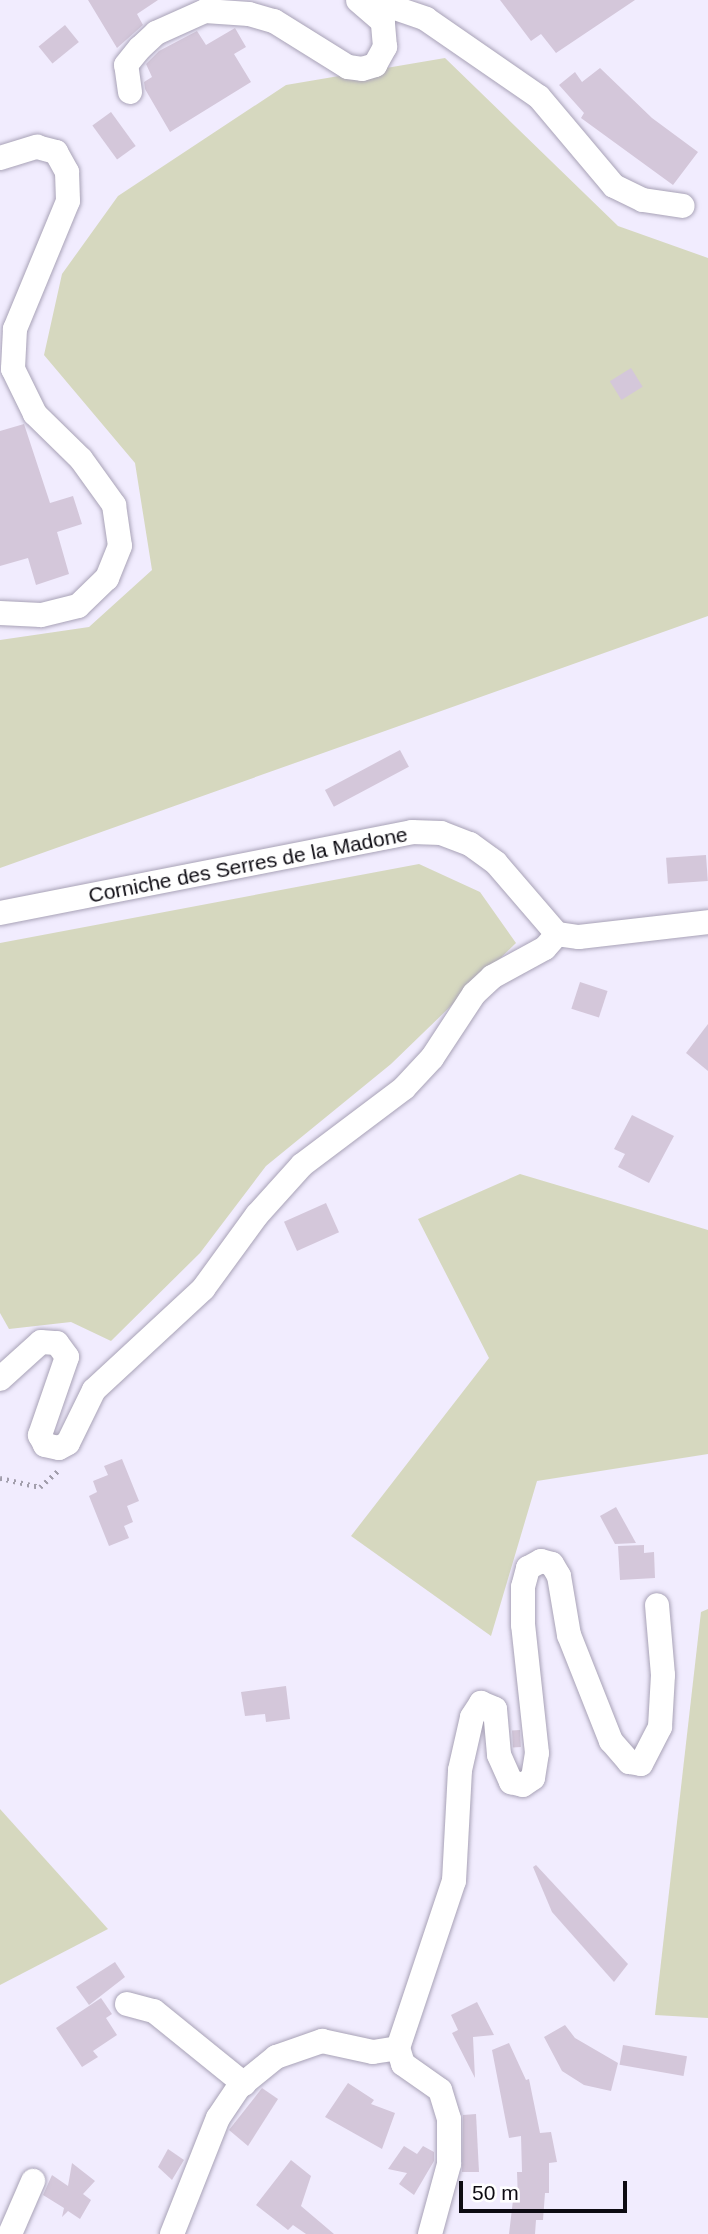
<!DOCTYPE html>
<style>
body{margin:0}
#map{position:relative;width:708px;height:2234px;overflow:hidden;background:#f1ecfe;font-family:Helvetica,sans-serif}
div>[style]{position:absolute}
.green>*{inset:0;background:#d6d8bf}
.building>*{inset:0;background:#d4c7da;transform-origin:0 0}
.path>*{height:4.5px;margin-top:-2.25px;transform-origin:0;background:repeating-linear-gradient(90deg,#a29eac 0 2px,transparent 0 7px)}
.roads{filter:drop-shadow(0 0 2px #a8a2b6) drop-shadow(0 0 2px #a8a2b6)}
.minor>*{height:24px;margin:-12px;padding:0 12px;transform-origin:12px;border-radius:12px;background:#fff}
span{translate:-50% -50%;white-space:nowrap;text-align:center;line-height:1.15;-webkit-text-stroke:7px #fff;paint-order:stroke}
.street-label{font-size:21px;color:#0d0b12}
.scale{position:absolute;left:459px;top:2181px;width:168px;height:32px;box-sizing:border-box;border:4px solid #0d0b12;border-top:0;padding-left:9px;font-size:21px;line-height:24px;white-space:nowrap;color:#0d0b12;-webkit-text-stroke:5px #fff;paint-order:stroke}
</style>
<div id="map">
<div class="green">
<div style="clip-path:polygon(445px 58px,618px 226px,708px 258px,708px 616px,0 868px,0 640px,89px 627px,152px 570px,135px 463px,44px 355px,62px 274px,118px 196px,286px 85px)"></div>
<div style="clip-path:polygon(419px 864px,480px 892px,516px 943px,391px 1064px,266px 1166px,200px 1253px,111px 1341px,71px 1322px,9px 1329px,0 1313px,0 943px)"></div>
<div style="clip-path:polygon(520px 1174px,708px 1230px,708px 1454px,537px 1481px,491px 1636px,351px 1536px,489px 1358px,418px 1219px)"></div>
<div style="clip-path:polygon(708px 1609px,708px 2018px,655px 2015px,701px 1612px)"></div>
<div style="clip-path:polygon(0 1809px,108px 1929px,0 1985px)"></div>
</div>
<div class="building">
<div style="clip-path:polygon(88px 0,158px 0,137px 14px,143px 25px,117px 48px)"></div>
<div style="clip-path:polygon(500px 0,635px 0,556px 53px,541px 34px,531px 41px)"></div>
<div style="left:65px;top:25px;width:22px;height:34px;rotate:51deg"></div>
<div style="clip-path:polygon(235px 28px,246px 47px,234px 54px,251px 82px,170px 132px,145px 89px,144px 82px,152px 77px,146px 64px,159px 51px,197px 31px,206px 45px)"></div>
<div style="clip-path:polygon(600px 68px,652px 118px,698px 152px,673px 185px,581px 118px,584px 113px,559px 85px,575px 72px,582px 82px)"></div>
<div style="left:111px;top:112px;width:42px;height:23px;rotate:54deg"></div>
<div style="left:631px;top:368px;width:22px;height:25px;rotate:58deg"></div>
<div style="clip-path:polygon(24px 424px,50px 503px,73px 496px,82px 524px,57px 532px,69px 574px,36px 585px,28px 558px,0 566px,0 431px)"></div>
<div style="left:400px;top:750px;width:19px;height:85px;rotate:62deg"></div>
<div style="left:706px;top:855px;width:26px;height:40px;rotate:86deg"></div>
<div style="left:580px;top:982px;width:29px;height:28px;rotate:18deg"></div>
<div style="clip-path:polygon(708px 1024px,708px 1071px,686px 1053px)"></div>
<div style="clip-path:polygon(632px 1115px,674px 1136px,649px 1183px,618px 1167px,625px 1154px,614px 1149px)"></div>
<div style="left:326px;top:1203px;width:32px;height:46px;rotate:66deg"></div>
<div style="clip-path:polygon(122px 1459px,139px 1501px,127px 1506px,133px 1522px,124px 1526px,129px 1538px,109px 1546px,89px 1496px,97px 1492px,93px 1481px,108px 1475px,104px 1466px)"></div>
<div style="clip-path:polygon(616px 1507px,636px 1543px,615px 1544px,600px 1516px)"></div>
<div style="clip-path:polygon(644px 1545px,644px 1553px,654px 1552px,655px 1578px,620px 1580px,618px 1546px)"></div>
<div style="clip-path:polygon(286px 1686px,290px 1719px,266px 1722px,265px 1714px,245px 1716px,241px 1692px)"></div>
<div style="left:520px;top:1730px;width:17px;height:8px;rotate:87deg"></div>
<div style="clip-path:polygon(536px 1865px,628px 1964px,614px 1982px,552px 1912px,533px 1867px)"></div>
<div style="clip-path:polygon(115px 1962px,125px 1977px,89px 2005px,76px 1987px)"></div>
<div style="clip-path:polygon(101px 1998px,112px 2014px,106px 2018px,117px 2035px,93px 2051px,98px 2057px,82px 2067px,56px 2028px)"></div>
<div style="clip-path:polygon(477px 2002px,494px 2035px,473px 2037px,475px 2078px,452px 2033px,458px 2030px,451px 2015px)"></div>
<div style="clip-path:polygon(565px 2025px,575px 2038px,618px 2063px,611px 2091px,584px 2085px,562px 2071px,544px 2037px)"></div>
<div style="clip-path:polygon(509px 2043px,526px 2080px,529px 2079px,540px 2133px,551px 2132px,557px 2162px,549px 2163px,549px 2193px,545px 2193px,543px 2220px,536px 2220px,535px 2234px,509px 2234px,513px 2200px,518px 2200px,517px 2172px,522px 2172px,521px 2136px,509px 2138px,492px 2050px)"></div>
<div style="left:623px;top:2045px;width:65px;height:20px;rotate:10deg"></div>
<div style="clip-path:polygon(348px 2083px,374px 2100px,371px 2104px,395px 2113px,382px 2149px,325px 2117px)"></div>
<div style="clip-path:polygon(262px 2088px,278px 2099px,248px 2146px,229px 2130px)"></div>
<div style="clip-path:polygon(476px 2114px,479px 2172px,462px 2172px,463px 2115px)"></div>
<div style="clip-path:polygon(404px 2146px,417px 2154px,423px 2146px,434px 2152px,434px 2161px,414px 2195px,399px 2184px,407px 2173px,388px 2169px)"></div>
<div style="clip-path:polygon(168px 2149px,184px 2160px,172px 2180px,158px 2167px)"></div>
<div style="clip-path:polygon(291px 2160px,311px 2176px,301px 2206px,334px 2234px,306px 2234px,293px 2225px,288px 2230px,256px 2205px)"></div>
<div style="clip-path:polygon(72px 2163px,95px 2181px,83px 2194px,91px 2200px,80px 2219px,68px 2211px,62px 2217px,64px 2208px,43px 2195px,52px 2175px,68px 2186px)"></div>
</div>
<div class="path">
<div style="left:0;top:1478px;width:41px;rotate:12.7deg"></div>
<div style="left:40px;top:1487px;width:25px;rotate:-42deg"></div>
</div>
<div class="roads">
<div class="minor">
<div style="left:367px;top:7px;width:25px"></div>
<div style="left:392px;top:7px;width:36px;rotate:19deg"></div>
<div style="left:426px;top:19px;width:137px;rotate:34.6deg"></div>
<div style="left:539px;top:97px;width:116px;rotate:49.9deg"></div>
<div style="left:614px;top:186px;width:32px;rotate:26deg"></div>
<div style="left:643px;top:200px;width:40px;rotate:8.5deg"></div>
<div style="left:130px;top:92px;width:27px;rotate:-98deg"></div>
<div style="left:126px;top:65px;width:22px;rotate:-51deg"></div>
<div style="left:140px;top:48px;width:22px;rotate:-43deg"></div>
<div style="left:156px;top:33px;width:54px;rotate:-24.2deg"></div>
<div style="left:205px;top:11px;width:44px;rotate:3.9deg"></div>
<div style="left:249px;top:14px;width:26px;rotate:16deg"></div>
<div style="left:274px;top:21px;width:87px;rotate:31.9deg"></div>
<div style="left:348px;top:67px;width:14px;rotate:8deg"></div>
<div style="left:362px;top:69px;width:14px;rotate:-17deg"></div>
<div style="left:375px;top:65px;width:21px;rotate:-61deg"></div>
<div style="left:385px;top:47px;width:25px;rotate:-95deg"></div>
<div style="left:383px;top:22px;width:33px;rotate:-139deg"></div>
<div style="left:0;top:158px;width:39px;rotate:-17deg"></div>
<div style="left:37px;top:147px;width:20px;rotate:15deg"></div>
<div style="left:56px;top:152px;width:23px;rotate:61deg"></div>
<div style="left:67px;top:172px;width:29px;rotate:88deg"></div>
<div style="left:68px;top:201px;width:139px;rotate:112.5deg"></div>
<div style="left:15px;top:329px;width:40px;rotate:92.9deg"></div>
<div style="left:13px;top:369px;width:50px;rotate:63.9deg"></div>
<div style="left:35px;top:414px;width:64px;rotate:44.4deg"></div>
<div style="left:81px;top:459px;width:57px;rotate:54.3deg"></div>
<div style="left:114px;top:505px;width:41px;rotate:81.7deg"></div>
<div style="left:120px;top:546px;width:35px;rotate:112deg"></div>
<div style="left:107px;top:578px;width:40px;rotate:136deg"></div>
<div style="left:78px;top:606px;width:38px;rotate:166deg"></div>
<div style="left:41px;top:615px;width:41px;rotate:-177.2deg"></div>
<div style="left:0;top:913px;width:420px;rotate:-11.1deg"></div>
<div style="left:412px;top:832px;width:29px;rotate:2deg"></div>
<div style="left:441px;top:833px;width:31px;rotate:21deg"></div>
<div style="left:470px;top:844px;width:32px;rotate:36deg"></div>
<div style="left:496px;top:863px;width:94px;rotate:49.3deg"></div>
<div style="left:557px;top:934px;width:22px;rotate:8deg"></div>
<div style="left:579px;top:937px;width:130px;rotate:-6.6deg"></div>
<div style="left:0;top:1379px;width:55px;rotate:-42.1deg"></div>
<div style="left:41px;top:1342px;width:16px;rotate:4deg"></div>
<div style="left:57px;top:1343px;width:17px;rotate:54deg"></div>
<div style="left:67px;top:1357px;width:83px;rotate:109.1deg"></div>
<div style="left:40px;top:1435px;width:11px;rotate:63deg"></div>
<div style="left:45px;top:1445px;width:14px;rotate:12deg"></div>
<div style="left:59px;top:1448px;width:10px;rotate:-29deg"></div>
<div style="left:68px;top:1443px;width:59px;rotate:-63.9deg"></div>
<div style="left:94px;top:1390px;width:149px;rotate:-42.8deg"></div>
<div style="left:203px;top:1289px;width:92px;rotate:-53.9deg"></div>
<div style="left:257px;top:1215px;width:67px;rotate:-48deg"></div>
<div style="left:302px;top:1165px;width:128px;rotate:-37deg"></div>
<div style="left:404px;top:1088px;width:41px;rotate:-47deg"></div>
<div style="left:432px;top:1058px;width:77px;rotate:-56.7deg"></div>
<div style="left:474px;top:994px;width:25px;rotate:-43deg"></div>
<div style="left:492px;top:977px;width:60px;rotate:-28.7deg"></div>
<div style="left:545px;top:948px;width:18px;rotate:-49deg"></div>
<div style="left:127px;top:2004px;width:28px;rotate:15deg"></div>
<div style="left:154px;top:2011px;width:116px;rotate:39deg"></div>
<div style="left:10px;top:2234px;width:58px;rotate:-66.5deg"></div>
<div style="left:172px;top:2234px;width:125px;rotate:-68.4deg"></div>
<div style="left:218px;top:2118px;width:37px;rotate:-56deg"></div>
<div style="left:239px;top:2087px;width:48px;rotate:-39deg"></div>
<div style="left:276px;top:2057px;width:49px;rotate:-19.2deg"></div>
<div style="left:322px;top:2041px;width:52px;rotate:12.2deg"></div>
<div style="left:373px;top:2052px;width:25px;rotate:-9deg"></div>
<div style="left:430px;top:2234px;width:73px;rotate:-74.8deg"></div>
<div style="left:449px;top:2164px;width:45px;rotate:-90deg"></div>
<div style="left:449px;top:2119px;width:30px;rotate:-107deg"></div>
<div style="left:440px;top:2090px;width:45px;rotate:-144.9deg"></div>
<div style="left:403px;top:2064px;width:17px;rotate:-107deg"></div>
<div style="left:398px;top:2048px;width:176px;rotate:-71.5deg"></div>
<div style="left:454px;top:1881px;width:111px;rotate:-86.9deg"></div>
<div style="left:460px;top:1770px;width:54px;rotate:-77.2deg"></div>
<div style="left:472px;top:1717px;width:17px;rotate:-57deg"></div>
<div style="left:481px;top:1703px;width:15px;rotate:23deg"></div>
<div style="left:495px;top:1709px;width:46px;rotate:85deg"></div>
<div style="left:499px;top:1755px;width:30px;rotate:66deg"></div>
<div style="left:511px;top:1782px;width:12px;rotate:14deg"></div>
<div style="left:523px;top:1785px;width:12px;rotate:-35deg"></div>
<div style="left:533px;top:1778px;width:25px;rotate:-81deg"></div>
<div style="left:537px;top:1753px;width:129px;rotate:-96.2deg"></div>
<div style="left:523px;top:1625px;width:38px;rotate:-90deg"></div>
<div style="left:523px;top:1587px;width:20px;rotate:-75deg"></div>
<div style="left:528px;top:1568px;width:15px;rotate:-28deg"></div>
<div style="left:541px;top:1561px;width:11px;rotate:15deg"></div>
<div style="left:552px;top:1564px;width:14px;rotate:60deg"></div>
<div style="left:559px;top:1576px;width:60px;rotate:80.4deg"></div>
<div style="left:569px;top:1635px;width:114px;rotate:68.4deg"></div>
<div style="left:611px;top:1741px;width:28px;rotate:49deg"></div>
<div style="left:629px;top:1762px;width:12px;rotate:9deg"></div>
<div style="left:641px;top:1764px;width:42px;rotate:-62.8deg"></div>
<div style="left:660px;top:1727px;width:52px;rotate:-86.7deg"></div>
<div style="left:663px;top:1675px;width:70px;rotate:-94.9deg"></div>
</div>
</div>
<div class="street-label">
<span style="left:248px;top:865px;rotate:-11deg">Corniche des Serres de la Madone</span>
</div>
<div class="scale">50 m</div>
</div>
